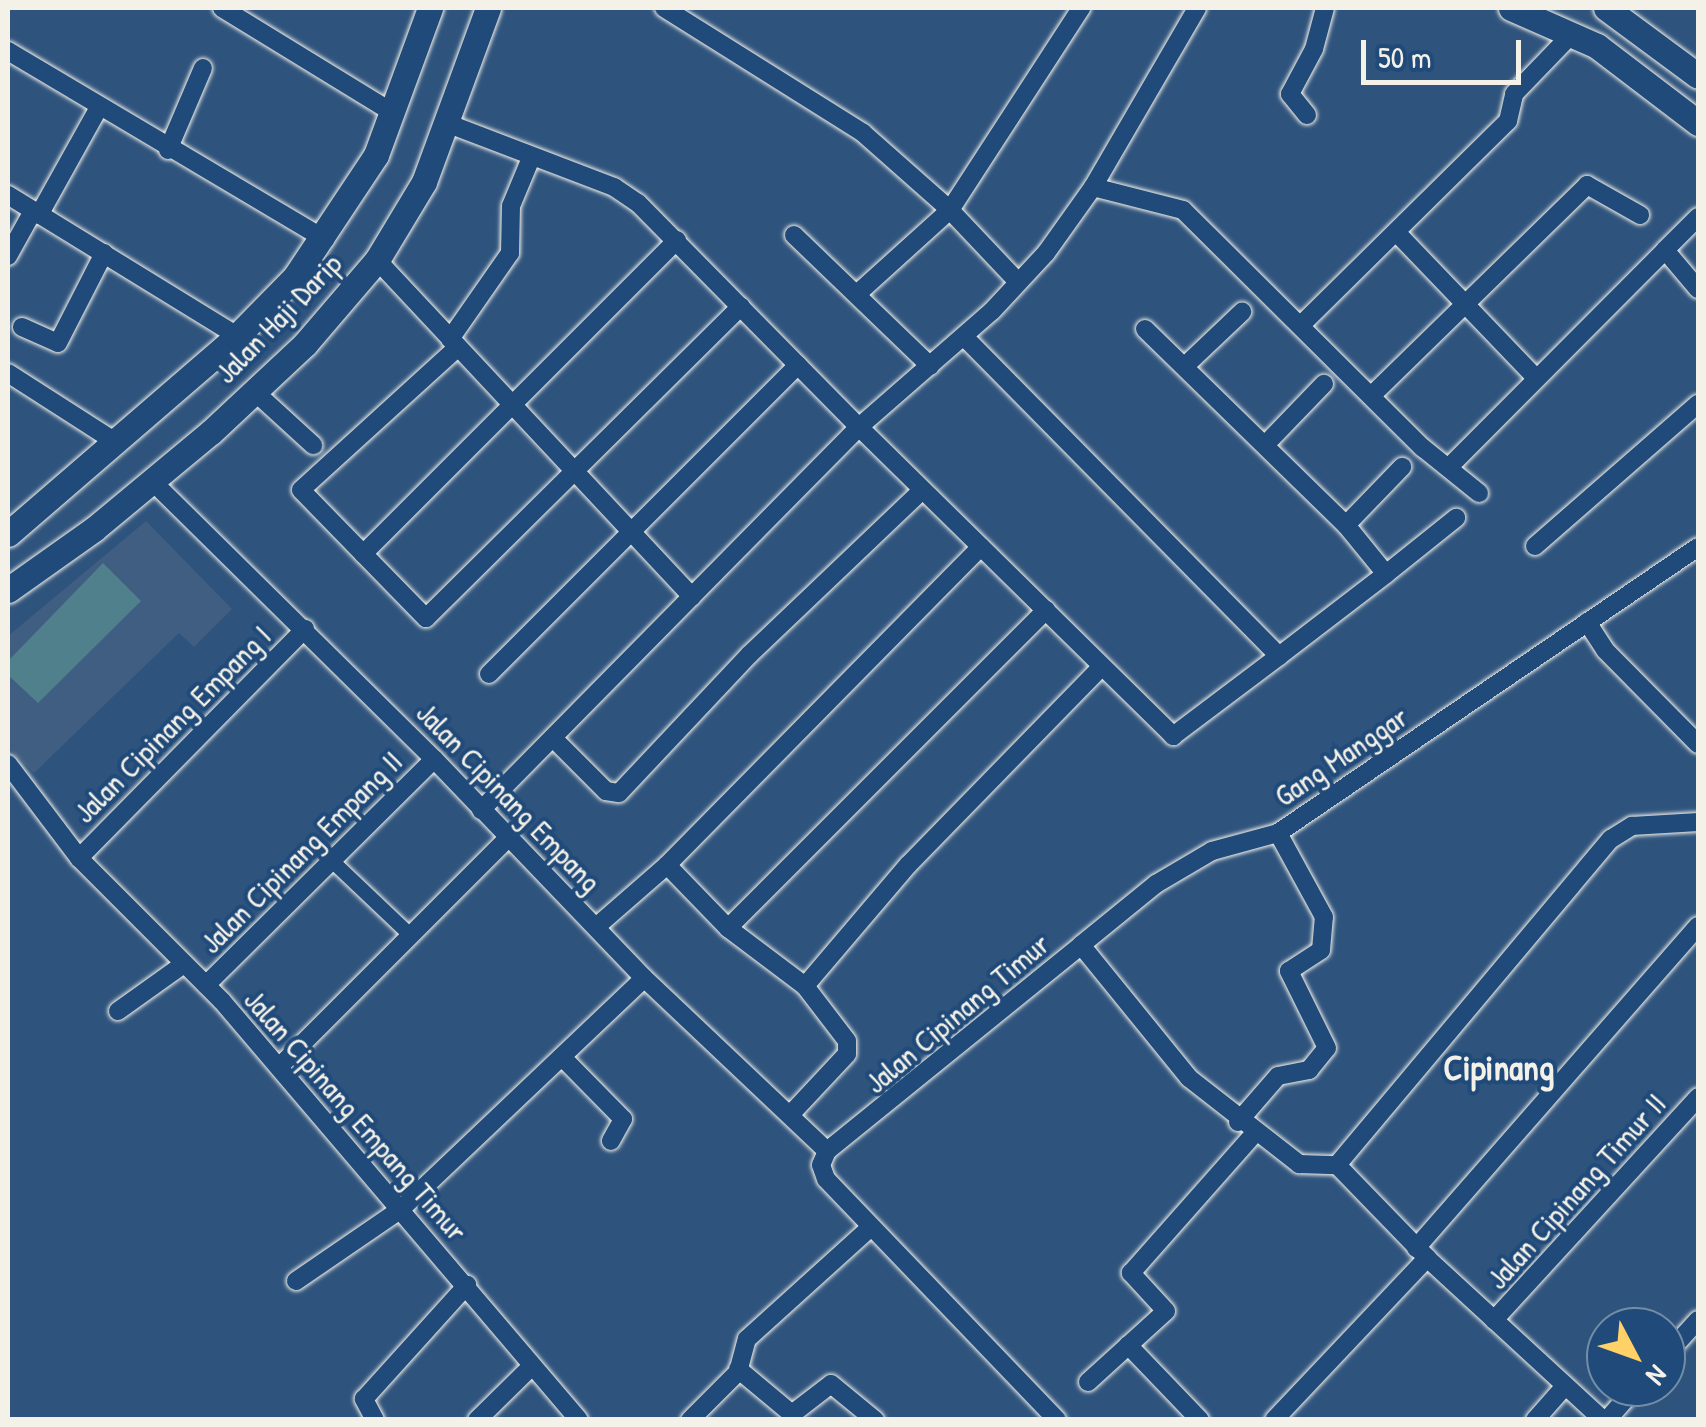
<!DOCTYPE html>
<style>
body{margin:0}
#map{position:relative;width:1706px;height:1427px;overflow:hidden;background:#2e537d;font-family:"Patrick Hand",sans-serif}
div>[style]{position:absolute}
.built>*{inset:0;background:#405e81}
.green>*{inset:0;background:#4f808b}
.roads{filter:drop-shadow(0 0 2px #f4f1e8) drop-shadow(0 0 2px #f4f1e8)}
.pedestrian>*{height:14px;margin:-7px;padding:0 7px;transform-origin:7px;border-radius:7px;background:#1f4a7a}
.minor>*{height:18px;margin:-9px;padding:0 9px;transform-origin:9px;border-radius:9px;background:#1f4a7a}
.secondary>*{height:25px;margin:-12.5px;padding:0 12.5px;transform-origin:12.5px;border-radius:12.5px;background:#1f4a7a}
span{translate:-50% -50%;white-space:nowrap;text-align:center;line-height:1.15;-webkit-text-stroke:8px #1f4a7a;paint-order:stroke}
.street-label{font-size:30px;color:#f4f1e8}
.quarter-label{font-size:35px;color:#f4f1e8;font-weight:700}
.frame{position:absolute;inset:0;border:10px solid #f4f1e8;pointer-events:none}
.north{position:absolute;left:1586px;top:1307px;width:100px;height:100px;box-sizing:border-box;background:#1f4a7a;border:2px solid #748da6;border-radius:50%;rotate:131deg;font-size:28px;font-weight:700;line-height:40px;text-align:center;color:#f4f1e8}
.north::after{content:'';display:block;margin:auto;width:35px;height:45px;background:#ffd166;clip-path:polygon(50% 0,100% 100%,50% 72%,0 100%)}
.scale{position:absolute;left:1361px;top:40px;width:160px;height:45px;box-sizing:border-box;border:5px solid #f4f1e8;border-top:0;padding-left:12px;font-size:30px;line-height:35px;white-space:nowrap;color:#f4f1e8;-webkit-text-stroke:8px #1f4a7a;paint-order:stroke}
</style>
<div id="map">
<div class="built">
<div style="clip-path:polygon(146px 521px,232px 609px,194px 647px,179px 633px,34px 773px,8px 747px,8px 636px)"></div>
</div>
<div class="green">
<div style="clip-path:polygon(103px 563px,141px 601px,38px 703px,8px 675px,8px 661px)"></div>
</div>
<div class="roads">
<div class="pedestrian">
<div style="left:330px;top:859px;width:112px;rotate:43.5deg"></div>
</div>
<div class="minor">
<div style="left:222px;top:8px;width:203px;rotate:31.5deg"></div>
<div style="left:664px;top:8px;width:235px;rotate:32.1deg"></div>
<div style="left:863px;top:133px;width:116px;rotate:41.5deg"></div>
<div style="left:950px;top:210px;width:99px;rotate:46.6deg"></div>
<div style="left:8px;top:51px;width:369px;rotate:30.7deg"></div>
<div style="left:1307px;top:115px;width:27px;rotate:-129deg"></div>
<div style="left:1290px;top:94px;width:51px;rotate:-61.9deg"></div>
<div style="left:1314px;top:49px;width:42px;rotate:-75deg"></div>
<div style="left:449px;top:124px;width:177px;rotate:20.9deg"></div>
<div style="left:614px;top:187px;width:29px;rotate:34deg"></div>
<div style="left:638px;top:203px;width:315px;rotate:45.4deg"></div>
<div style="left:859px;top:427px;width:176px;rotate:-41.1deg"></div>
<div style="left:992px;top:311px;width:79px;rotate:-47deg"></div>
<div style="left:1046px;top:253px;width:81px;rotate:-54.5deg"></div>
<div style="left:1093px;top:187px;width:93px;rotate:14.3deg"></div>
<div style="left:1183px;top:210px;width:338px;rotate:44.8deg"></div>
<div style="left:1423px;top:448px;width:72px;rotate:38.8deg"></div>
<div style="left:168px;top:150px;width:89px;rotate:-66.9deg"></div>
<div style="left:1093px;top:187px;width:207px;rotate:-59.8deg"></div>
<div style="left:8px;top:195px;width:269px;rotate:31.6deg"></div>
<div style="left:39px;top:215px;width:121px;rotate:-60.9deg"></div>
<div style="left:1698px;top:217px;width:47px;rotate:135deg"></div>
<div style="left:1665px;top:250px;width:51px;rotate:49.8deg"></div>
<div style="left:1396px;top:232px;width:199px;rotate:46.2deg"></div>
<div style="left:794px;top:235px;width:189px;rotate:43.9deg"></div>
<div style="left:8px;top:256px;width:51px;rotate:-60.9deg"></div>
<div style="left:377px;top:260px;width:461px;rotate:46.9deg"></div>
<div style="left:857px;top:294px;width:125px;rotate:-42.1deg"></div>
<div style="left:950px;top:210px;width:241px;rotate:-57deg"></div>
<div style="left:1301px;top:325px;width:291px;rotate:-44.6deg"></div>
<div style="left:1508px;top:121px;width:28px;rotate:-77deg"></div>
<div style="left:1514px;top:94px;width:85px;rotate:-46deg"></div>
<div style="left:22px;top:327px;width:39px;rotate:24deg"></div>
<div style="left:58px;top:343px;width:101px;rotate:-62.9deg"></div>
<div style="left:1145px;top:329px;width:281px;rotate:44.3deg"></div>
<div style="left:1346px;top:525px;width:63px;rotate:50.8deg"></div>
<div style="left:1386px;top:574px;width:135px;rotate:142.5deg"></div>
<div style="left:450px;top:339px;width:105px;rotate:-55.1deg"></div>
<div style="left:510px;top:253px;width:47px;rotate:-88.8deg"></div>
<div style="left:511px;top:206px;width:52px;rotate:-67.4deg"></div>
<div style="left:458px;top:347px;width:212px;rotate:137.7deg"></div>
<div style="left:301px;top:490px;width:179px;rotate:45.7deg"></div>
<div style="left:426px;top:618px;width:443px;rotate:-44.7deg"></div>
<div style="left:1185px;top:366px;width:79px;rotate:-43.5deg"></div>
<div style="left:8px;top:373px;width:126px;rotate:32.7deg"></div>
<div style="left:255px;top:392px;width:79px;rotate:42.4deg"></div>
<div style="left:1371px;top:396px;width:302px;rotate:-44.3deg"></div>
<div style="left:1587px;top:185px;width:61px;rotate:29.5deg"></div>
<div style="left:1265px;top:445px;width:85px;rotate:-46deg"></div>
<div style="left:1449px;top:467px;width:306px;rotate:-45.1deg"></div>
<div style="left:152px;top:481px;width:396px;rotate:44.6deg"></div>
<div style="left:434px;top:759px;width:303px;rotate:46.2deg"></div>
<div style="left:644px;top:978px;width:252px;rotate:43.4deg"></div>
<div style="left:1346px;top:525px;width:81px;rotate:-46deg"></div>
<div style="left:1535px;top:546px;width:216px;rotate:-41.1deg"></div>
<div style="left:363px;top:554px;width:444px;rotate:-45deg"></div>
<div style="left:1386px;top:574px;width:90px;rotate:-38.7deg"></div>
<div style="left:1587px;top:622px;width:33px;rotate:57deg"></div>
<div style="left:1605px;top:650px;width:132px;rotate:45.3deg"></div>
<div style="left:489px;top:674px;width:437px;rotate:-45deg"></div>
<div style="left:553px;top:738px;width:75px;rotate:45deg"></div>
<div style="left:606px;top:791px;width:13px;rotate:9deg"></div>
<div style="left:619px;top:793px;width:190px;rotate:-46.7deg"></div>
<div style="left:749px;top:655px;width:239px;rotate:-43.6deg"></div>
<div style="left:8px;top:764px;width:118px;rotate:52.9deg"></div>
<div style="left:79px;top:858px;width:202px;rotate:45deg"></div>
<div style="left:222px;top:1001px;width:550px;rotate:49.57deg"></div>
<div style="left:481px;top:810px;width:538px;rotate:-45.38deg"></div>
<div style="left:859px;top:427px;width:441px;rotate:44.5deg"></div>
<div style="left:1173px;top:736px;width:133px;rotate:-37deg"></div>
<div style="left:1279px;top:656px;width:447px;rotate:-134.6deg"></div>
<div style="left:79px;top:858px;width:322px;rotate:-45.4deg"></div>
<div style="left:667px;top:865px;width:88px;rotate:45.9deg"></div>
<div style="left:728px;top:928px;width:96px;rotate:37deg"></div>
<div style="left:805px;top:986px;width:69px;rotate:52.6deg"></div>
<div style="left:847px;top:1041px;width:13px;rotate:90deg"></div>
<div style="left:847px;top:1054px;width:83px;rotate:133.1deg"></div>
<div style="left:596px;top:927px;width:94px;rotate:-41.1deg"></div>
<div style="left:667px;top:865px;width:447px;rotate:-45.4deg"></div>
<div style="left:728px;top:928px;width:450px;rotate:-45deg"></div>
<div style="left:1081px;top:945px;width:97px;rotate:-39.1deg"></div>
<div style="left:1156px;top:884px;width:65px;rotate:-30.5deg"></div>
<div style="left:1212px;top:851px;width:68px;rotate:-15.3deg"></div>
<div style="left:206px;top:985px;width:321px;rotate:-44.7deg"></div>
<div style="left:805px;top:986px;width:160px;rotate:-49.6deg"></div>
<div style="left:909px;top:864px;width:274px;rotate:-45.7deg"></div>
<div style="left:118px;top:1011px;width:77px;rotate:-35.5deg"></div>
<div style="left:562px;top:1057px;width:87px;rotate:45.5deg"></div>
<div style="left:623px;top:1119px;width:25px;rotate:119deg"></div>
<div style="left:279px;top:1067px;width:324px;rotate:-45deg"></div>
<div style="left:1238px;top:1122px;width:61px;rotate:-49deg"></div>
<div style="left:1278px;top:1076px;width:32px;rotate:-11deg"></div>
<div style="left:1309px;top:1070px;width:28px;rotate:-51deg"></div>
<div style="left:1327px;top:1048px;width:86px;rotate:-116.3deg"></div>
<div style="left:1289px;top:971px;width:38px;rotate:-33deg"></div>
<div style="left:1321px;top:950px;width:33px;rotate:-85deg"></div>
<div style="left:1324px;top:917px;width:96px;rotate:-118.7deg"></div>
<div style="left:1278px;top:833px;width:508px;rotate:-34.25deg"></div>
<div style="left:827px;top:1151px;width:327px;rotate:-39deg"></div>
<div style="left:1081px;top:945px;width:171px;rotate:50.9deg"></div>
<div style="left:1189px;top:1078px;width:140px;rotate:38deg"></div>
<div style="left:1299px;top:1164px;width:38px;rotate:2deg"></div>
<div style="left:1337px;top:1165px;width:129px;rotate:45.9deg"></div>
<div style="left:1427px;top:1258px;width:239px;rotate:42.6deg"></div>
<div style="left:827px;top:1151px;width:15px;rotate:113deg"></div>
<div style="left:821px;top:1165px;width:15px;rotate:70deg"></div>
<div style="left:826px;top:1179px;width:334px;rotate:46.2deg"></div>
<div style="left:1337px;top:1165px;width:426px;rotate:-50deg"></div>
<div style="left:1611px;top:839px;width:25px;rotate:-32deg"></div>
<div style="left:1632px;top:826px;width:66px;rotate:-3.5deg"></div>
<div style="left:1416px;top:1248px;width:428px;rotate:-48.8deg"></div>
<div style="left:296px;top:1281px;width:127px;rotate:-34.4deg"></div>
<div style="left:401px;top:1209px;width:335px;rotate:-43.5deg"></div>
<div style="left:1494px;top:1320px;width:302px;rotate:-47.5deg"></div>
<div style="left:1128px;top:1345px;width:104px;rotate:46.2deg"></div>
<div style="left:1666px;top:1355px;width:47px;rotate:-47.6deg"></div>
<div style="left:738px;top:1369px;width:70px;rotate:39.8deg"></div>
<div style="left:792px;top:1414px;width:49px;rotate:-37.6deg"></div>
<div style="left:831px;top:1384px;width:57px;rotate:39.3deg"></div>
<div style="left:1088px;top:1382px;width:105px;rotate:-42.3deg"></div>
<div style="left:1166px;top:1311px;width:52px;rotate:-132.6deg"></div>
<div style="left:1131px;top:1273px;width:186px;rotate:-48.5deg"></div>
<div style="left:375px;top:1420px;width:24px;rotate:-118deg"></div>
<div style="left:364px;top:1399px;width:154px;rotate:-47.9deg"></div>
<div style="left:477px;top:1420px;width:77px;rotate:-44.5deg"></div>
<div style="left:690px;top:1420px;width:68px;rotate:-45deg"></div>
<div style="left:738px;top:1372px;width:34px;rotate:-75deg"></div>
<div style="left:747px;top:1339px;width:167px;rotate:-42.1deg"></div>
<div style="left:1274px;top:1420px;width:223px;rotate:-46.6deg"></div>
<div style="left:1535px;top:1420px;width:45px;rotate:-48.6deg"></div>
<div style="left:1607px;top:1420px;width:44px;rotate:-48.7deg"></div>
</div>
<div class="secondary">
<div style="left:1511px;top:8px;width:94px;rotate:23.8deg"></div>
<div style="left:1597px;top:46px;width:127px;rotate:37.3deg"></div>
<div style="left:1606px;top:8px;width:114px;rotate:36.5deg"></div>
<div style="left:8px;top:534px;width:303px;rotate:-40.8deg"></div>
<div style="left:237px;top:336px;width:83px;rotate:-45.5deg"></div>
<div style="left:295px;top:277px;width:146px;rotate:-56.4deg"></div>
<div style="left:376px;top:155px;width:157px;rotate:-69.8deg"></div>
<div style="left:8px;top:590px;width:105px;rotate:-35.3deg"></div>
<div style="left:94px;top:529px;width:152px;rotate:-39.7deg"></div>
<div style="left:211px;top:432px;width:129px;rotate:-43.1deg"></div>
<div style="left:305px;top:344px;width:111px;rotate:-49.4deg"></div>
<div style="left:377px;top:260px;width:91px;rotate:-58.9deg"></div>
<div style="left:424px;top:182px;width:185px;rotate:-69.8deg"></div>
</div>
</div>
<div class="street-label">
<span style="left:278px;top:318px;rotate:-46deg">Jalan Haji Darip</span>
<span style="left:172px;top:724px;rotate:-45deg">Jalan Cipinang Empang I</span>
<span style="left:1341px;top:756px;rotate:-34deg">Gang Manggar</span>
<span style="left:509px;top:797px;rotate:46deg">Jalan Cipinang Empang</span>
<span style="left:301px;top:852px;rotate:-45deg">Jalan Cipinang Empang II</span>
<span style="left:957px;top:1013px;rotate:-40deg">Jalan Cipinang Timur</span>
<span style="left:356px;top:1115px;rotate:49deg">Jalan Cipinang Empang Timur</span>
<span style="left:1576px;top:1191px;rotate:-48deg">Jalan Cipinang Timur II</span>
</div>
<div class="quarter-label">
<span style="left:1499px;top:1068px">Cipinang</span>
</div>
<div class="frame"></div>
<div class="north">N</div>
<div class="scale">50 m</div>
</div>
